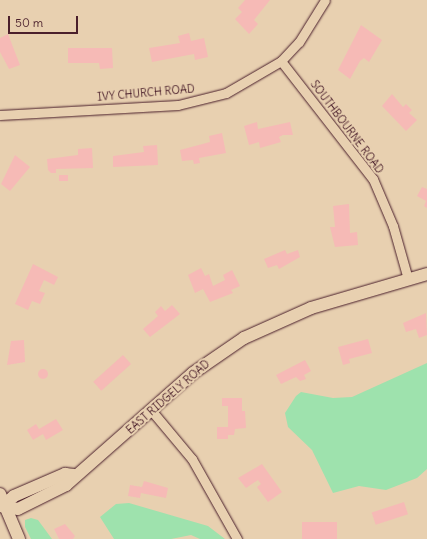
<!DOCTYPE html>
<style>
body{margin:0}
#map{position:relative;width:427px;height:539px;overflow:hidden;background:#e8d0b0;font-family:Delius,sans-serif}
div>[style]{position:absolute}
.green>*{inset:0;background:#9ee2ad}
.building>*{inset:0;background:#f6bab6;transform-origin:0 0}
.round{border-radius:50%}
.roads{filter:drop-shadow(0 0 1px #4a1f2b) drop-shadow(0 0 1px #4a1f2b)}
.street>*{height:9px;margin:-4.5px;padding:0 4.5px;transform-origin:4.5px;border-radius:4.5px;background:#e8d0b0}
.secondary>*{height:12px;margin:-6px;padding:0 6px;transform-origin:6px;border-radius:6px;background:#e8d0b0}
span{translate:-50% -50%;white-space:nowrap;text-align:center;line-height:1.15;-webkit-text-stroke:4px #e8d0b0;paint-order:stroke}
.street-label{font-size:11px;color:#4a1f2b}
.scale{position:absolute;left:8px;top:16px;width:70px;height:18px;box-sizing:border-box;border:2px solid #4a1f2b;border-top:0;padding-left:5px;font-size:12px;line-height:14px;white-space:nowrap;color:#4a1f2b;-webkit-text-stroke:3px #e8d0b0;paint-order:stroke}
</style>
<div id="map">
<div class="green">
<div style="clip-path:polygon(427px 363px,427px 469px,417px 478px,386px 490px,359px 486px,333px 493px,312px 450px,288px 427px,285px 413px,296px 396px,301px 392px,333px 398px,352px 397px)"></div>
<div style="clip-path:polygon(129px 503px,208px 526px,225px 539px,200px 539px,191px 535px,171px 539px,114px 539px,100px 517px,116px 504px)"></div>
<div style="clip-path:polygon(31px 518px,38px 520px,52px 539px,31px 539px,25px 527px,25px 520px)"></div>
</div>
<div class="building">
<div style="clip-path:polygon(245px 0,270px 0,254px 20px,258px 24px,249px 34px,235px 19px,242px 12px,238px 8px)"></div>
<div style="clip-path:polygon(361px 25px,382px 40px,369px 62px,364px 58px,360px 61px,350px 79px,338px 70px)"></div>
<div style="clip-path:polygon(189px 33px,191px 41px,204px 38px,208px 57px,195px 60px,194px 54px,152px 62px,149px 48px,180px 43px,178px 36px)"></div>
<div style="clip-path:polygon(8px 34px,20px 65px,9px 69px,0 52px,0 38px)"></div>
<div style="clip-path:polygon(68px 48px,112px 48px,113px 68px,100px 69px,99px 63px,68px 63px)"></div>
<div style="clip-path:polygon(392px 94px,403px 107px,406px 104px,412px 110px,409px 113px,417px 120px,406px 131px,382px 106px)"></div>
<div style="clip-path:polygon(257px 122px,258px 129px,290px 122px,293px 135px,283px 135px,279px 137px,281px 142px,260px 148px,259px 142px,249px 145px,244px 126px)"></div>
<div style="clip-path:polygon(222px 133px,226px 153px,199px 158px,200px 163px,194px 164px,193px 160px,182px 161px,180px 150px,210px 142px,209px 136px)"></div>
<div style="clip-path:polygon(157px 145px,158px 165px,113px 167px,113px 156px,144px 152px,143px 146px)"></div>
<div style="clip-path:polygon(92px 148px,93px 168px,56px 169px,56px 173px,51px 173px,48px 170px,47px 159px,78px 155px,78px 149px)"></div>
<div style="clip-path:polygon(15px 155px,30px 167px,10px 191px,1px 184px)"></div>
<div style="left:68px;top:175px;width:6px;height:9px;rotate:90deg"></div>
<div style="clip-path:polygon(422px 187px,427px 189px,427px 208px,424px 206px,426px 201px,417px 196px)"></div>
<div style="clip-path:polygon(349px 204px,350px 233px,357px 232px,358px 245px,335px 247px,330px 227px,335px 227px,333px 206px)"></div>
<div style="clip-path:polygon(285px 250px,287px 254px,298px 250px,300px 257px,279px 269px,277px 265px,268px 268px,264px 259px)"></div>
<div style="clip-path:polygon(33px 264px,58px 277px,54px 285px,44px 280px,39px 291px,45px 293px,40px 304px,32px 301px,28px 310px,15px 304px)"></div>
<div style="clip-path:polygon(201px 268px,205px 276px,209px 274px,213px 286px,225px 280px,223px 275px,232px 270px,240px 286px,231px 290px,233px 293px,210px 302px,203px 289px,195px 293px,188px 275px)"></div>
<div style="clip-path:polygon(172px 305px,180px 314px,150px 337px,143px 329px,158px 316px,155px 312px,161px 306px,165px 311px)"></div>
<div style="clip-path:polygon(426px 313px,427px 335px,419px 338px,416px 329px,406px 332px,403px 323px)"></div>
<div style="clip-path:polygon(368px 339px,372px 353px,349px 359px,350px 363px,343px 365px,338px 347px)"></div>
<div style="clip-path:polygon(24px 340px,25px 362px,7px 365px,11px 341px)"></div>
<div style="left:123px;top:355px;width:12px;height:40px;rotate:48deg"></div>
<div style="clip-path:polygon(305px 360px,311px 371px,304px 375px,306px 379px,300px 381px,296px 377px,281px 384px,276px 375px)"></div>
<div class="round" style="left:38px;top:369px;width:10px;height:10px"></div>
<div style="clip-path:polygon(222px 398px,242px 398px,242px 411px,245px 411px,246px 428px,235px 429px,234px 435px,228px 435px,228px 439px,217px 439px,217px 427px,228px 427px,228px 406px,222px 406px)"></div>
<div style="clip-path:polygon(56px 419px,63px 430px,46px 440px,43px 434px,33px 440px,27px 430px,36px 424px,39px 429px)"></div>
<div style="clip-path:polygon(262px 464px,282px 492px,268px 502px,257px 487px,261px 484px,258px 480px,246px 488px,238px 478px)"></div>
<div style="clip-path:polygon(144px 481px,168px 488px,166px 498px,141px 493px,140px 498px,128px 496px,130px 485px,142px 487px)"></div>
<div style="left:404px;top:502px;width:13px;height:34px;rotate:72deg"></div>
<div style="left:337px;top:522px;width:17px;height:35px;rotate:90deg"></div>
<div style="clip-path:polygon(65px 524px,75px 536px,73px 539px,59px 539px,54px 529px)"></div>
</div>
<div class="roads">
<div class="street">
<div style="left:281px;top:61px;width:150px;rotate:52.1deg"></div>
<div style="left:373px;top:179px;width:51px;rotate:66.9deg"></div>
<div style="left:393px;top:226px;width:55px;rotate:74.2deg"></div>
<div style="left:0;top:115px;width:178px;rotate:-3.2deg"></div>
<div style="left:178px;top:105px;width:49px;rotate:-14deg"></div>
<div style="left:226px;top:93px;width:64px;rotate:-30.2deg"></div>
<div style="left:281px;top:61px;width:26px;rotate:-47deg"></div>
<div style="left:299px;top:42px;width:49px;rotate:-58.2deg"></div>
<div style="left:151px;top:410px;width:64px;rotate:50.1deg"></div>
<div style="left:192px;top:459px;width:92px;rotate:60.6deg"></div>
</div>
<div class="secondary">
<div style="left:0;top:494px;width:49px;rotate:67.1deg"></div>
<div style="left:4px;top:505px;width:13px;rotate:-42deg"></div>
<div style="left:14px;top:496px;width:56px;rotate:-23.3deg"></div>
<div style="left:65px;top:474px;width:9px;rotate:6deg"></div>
<div style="left:0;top:506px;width:18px;rotate:9deg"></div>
<div style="left:18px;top:509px;width:54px;rotate:-26.6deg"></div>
<div style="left:66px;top:485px;width:169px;rotate:-41.4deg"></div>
<div style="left:193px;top:373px;width:62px;rotate:-34.5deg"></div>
<div style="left:244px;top:338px;width:73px;rotate:-24.1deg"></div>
<div style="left:311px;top:308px;width:121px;rotate:-16.3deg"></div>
</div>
</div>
<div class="street-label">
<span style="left:146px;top:93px;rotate:-5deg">IVY CHURCH ROAD</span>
<span style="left:347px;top:127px;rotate:53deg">SOUTHBOURNE ROAD</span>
<span style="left:168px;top:397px;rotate:-41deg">EAST RIDGELY ROAD</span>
</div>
<div class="scale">50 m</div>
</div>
